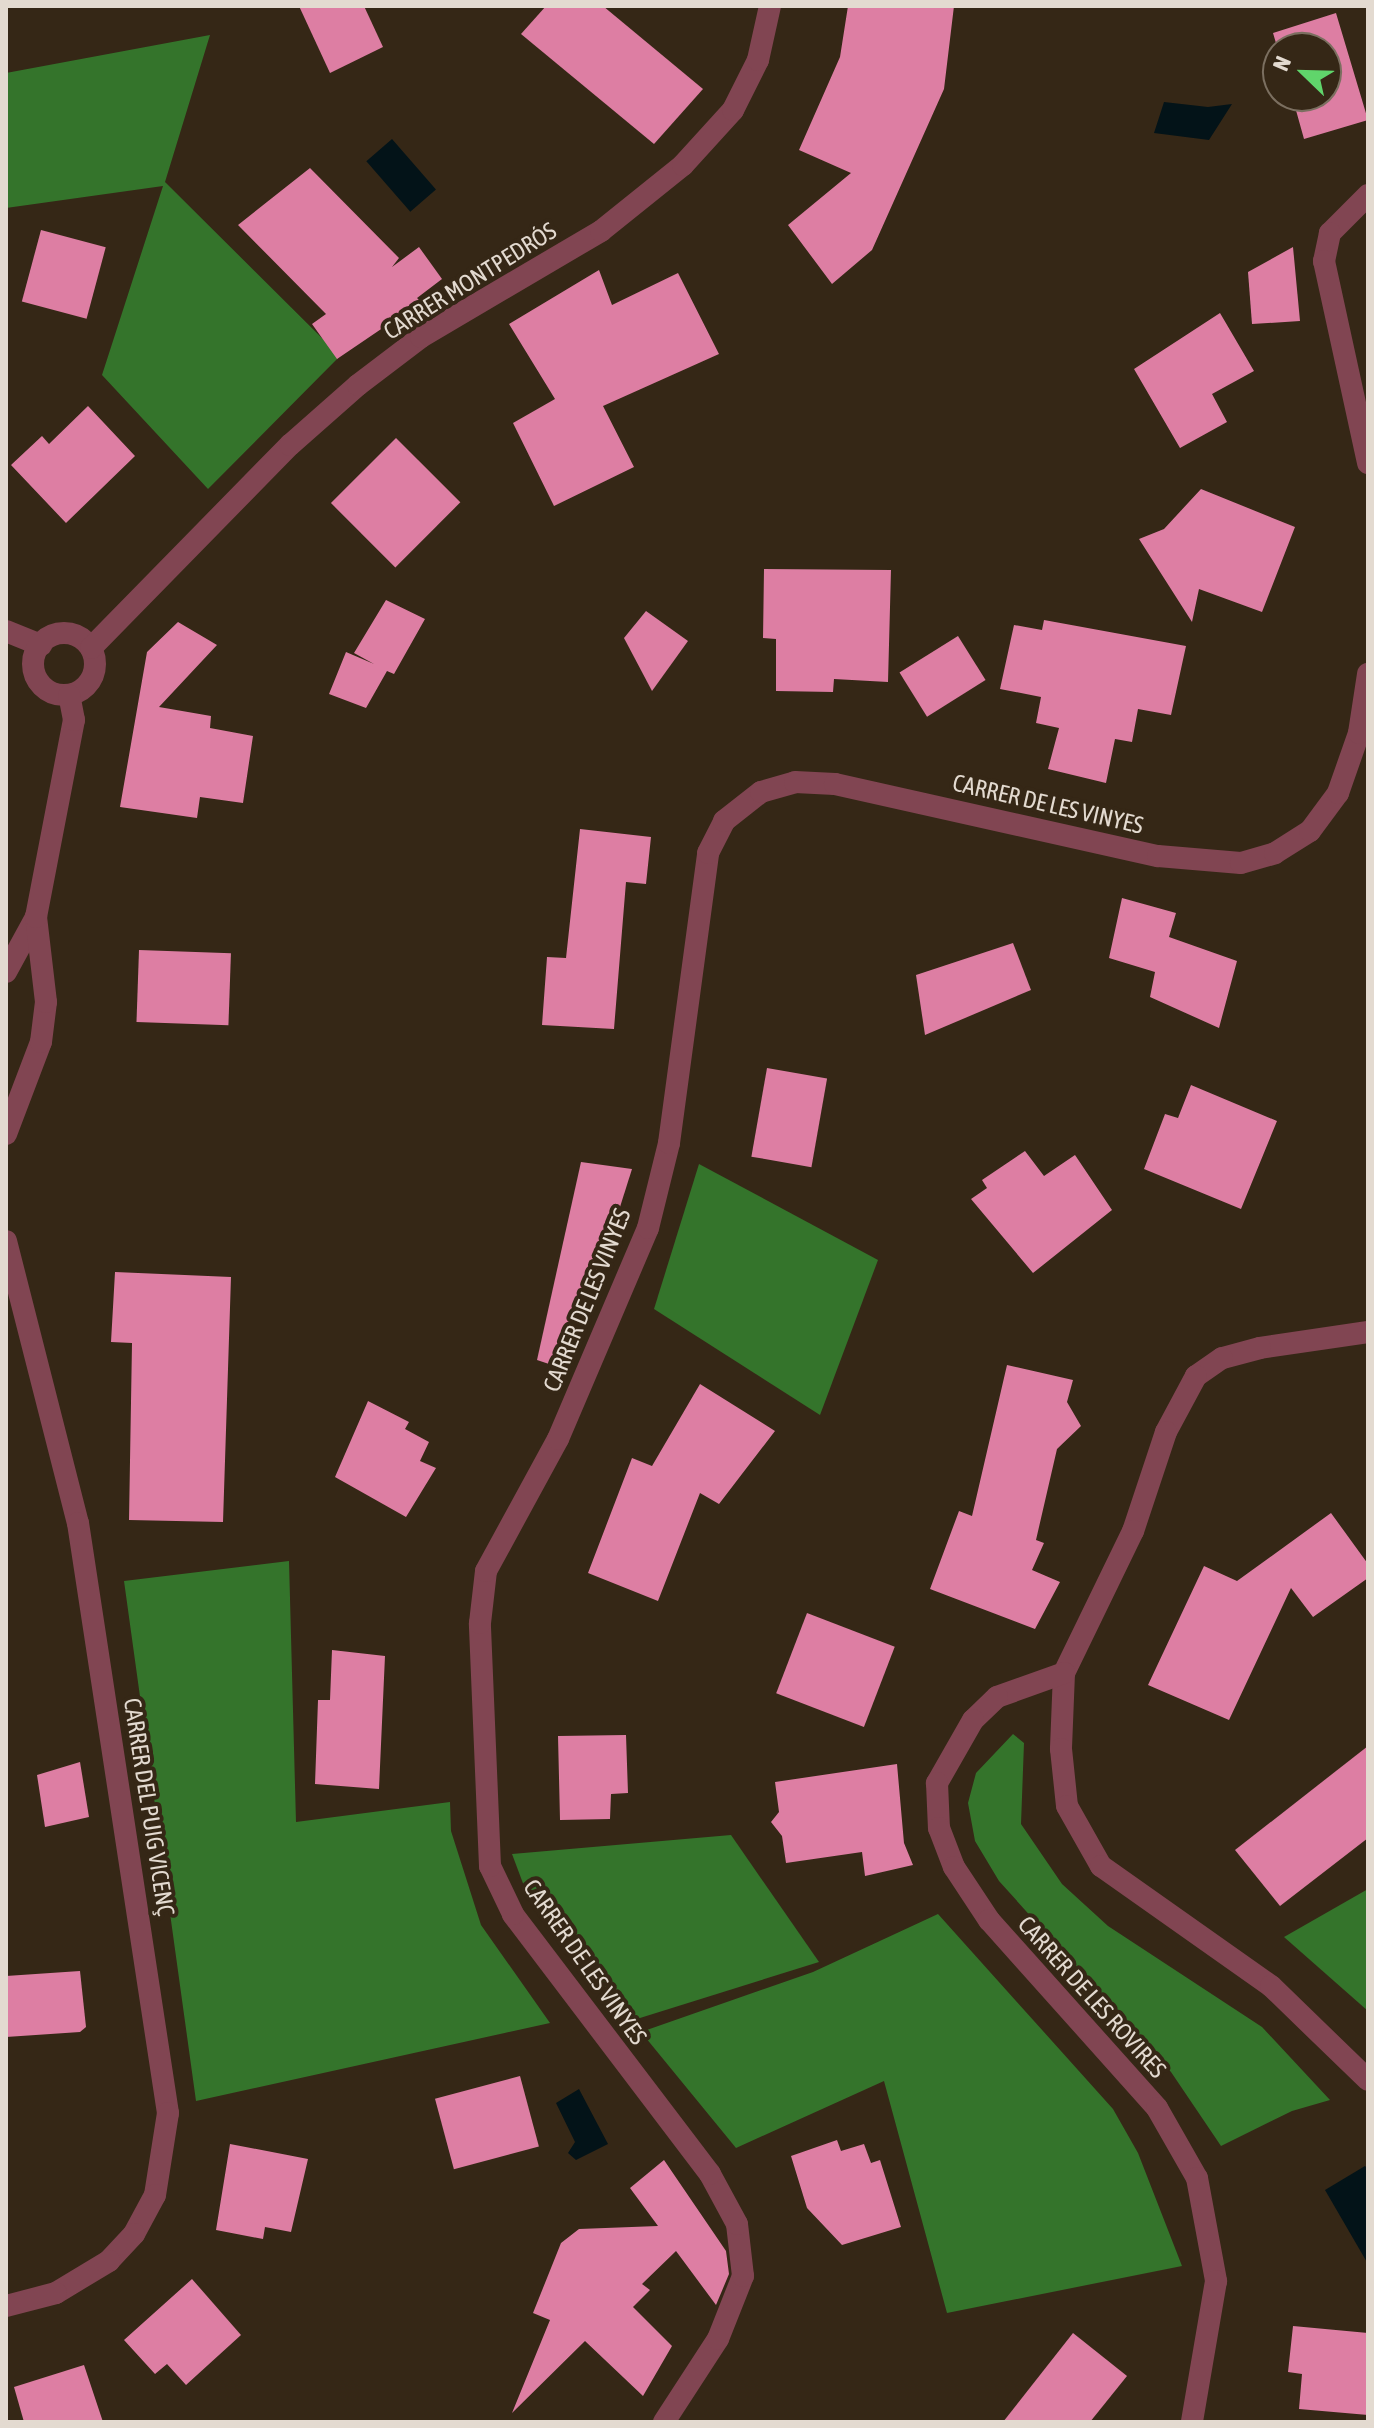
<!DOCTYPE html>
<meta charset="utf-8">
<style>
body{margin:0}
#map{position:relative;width:1374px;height:2428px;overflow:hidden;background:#352716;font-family:"Asap Condensed",sans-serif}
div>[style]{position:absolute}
.forest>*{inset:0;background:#34742b}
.water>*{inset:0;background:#031318;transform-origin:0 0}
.building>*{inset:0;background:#dd7ea3;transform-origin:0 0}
.minor>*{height:22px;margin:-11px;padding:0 11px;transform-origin:11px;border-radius:11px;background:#814552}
.minor>.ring{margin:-11px;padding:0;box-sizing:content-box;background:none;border:22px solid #814552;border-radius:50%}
span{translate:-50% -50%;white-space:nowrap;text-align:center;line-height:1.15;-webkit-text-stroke:8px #352716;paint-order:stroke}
.street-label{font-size:24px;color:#e3dad0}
.frame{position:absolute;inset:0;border:8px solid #e3dad0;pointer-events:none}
.north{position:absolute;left:1262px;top:32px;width:80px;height:80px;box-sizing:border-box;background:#352716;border:2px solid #7b6f60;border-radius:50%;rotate:293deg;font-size:22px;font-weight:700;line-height:32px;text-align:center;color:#e3dad0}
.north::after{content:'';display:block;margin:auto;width:28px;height:36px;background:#60d56b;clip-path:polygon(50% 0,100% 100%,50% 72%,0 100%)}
</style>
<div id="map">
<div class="forest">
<div style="clip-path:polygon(210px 35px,165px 182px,340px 356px,208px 489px,102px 375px,163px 186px,6px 208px,6px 73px)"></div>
<div style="clip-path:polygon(699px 1164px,878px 1260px,820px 1415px,654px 1309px)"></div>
<div style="clip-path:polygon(289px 1561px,296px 1822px,450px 1802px,451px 1831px,481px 1925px,550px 2023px,196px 2101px,124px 1581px)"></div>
<div style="clip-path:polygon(1013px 1734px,1024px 1743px,1021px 1824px,1062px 1884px,1108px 1926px,1262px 2027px,1330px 2100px,1292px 2111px,1221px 2146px,1171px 2072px,999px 1881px,975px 1841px,968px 1803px,976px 1773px)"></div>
<div style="clip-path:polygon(731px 1835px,819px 1962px,624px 2023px,527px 1894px,512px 1854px)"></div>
<div style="clip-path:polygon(1368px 1889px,1368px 2011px,1284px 1937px)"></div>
<div style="clip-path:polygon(938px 1914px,1113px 2109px,1138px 2153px,1182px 2266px,947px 2313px,884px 2081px,736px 2148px,641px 2032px,813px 1972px)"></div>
</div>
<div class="water">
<div style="clip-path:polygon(1164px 102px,1208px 107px,1232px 104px,1209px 140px,1154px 133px)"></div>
<div style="left:392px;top:139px;width:67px;height:34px;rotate:49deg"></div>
<div style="clip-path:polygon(579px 2089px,608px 2144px,576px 2160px,568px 2153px,575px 2142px,556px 2103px)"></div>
<div style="clip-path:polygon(1365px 2166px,1368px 2169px,1368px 2264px,1325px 2190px)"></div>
</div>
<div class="building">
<div style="clip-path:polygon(299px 6px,364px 6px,383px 47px,330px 73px)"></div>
<div style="clip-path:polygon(546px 6px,603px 6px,703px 89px,654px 144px,521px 34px)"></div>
<div style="clip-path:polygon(848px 6px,954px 6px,944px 89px,872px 250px,832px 284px,788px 225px,851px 173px,799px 150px,840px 57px)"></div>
<div style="clip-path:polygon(1336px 13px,1368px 120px,1304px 139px,1292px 96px,1326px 96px,1326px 48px,1278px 50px,1273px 33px)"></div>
<div style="clip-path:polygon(310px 168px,399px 258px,392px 267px,419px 247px,442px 279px,417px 298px,421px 302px,337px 359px,312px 324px,326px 314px,238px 225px)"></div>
<div style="left:41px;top:230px;width:67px;height:74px;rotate:15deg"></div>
<div style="clip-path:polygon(1293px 247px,1300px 321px,1252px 324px,1248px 272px)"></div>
<div style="clip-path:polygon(599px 270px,612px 305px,678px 273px,719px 354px,603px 406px,634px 467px,554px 506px,513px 423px,555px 399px,509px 324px)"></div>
<div style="clip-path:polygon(1220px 313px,1254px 371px,1212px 394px,1227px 422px,1180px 448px,1134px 369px)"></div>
<div style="clip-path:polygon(88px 406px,135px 456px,66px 523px,11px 465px,42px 436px,49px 444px)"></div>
<div style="left:396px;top:438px;width:91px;height:92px;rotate:45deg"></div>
<div style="clip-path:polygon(1201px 489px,1295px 527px,1262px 612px,1199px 589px,1192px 622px,1139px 539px,1164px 529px)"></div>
<div style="clip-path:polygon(764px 569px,891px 570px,888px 682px,834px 679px,833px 692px,776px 691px,776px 639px,763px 638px)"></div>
<div style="clip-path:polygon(386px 600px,425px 619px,394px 674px,387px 671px,366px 708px,329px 694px,346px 652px,374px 664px,354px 653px)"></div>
<div style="clip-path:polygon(646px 611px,688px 641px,652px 691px,624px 638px)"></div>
<div style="clip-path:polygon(1044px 620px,1186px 646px,1171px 715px,1138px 709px,1132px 742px,1115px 739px,1106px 783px,1048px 769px,1059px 728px,1036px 723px,1041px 697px,1000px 689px,1014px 625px,1042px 630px)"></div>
<div style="clip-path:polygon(178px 622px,217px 645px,159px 707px,211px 716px,210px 728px,253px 736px,243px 803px,200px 797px,197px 818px,120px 807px,147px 652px)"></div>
<div style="left:958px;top:636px;width:52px;height:69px;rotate:58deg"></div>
<div style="clip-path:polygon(580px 829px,651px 837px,646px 884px,626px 882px,614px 1029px,542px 1025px,547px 957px,566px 958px)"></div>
<div style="clip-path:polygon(1122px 898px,1176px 913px,1169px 937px,1237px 961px,1219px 1028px,1150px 997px,1155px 972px,1109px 958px)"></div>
<div style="clip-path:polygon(1013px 943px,1031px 990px,925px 1035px,916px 975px)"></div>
<div style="left:139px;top:950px;width:92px;height:72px;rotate:2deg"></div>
<div style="left:767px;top:1068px;width:61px;height:90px;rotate:10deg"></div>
<div style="clip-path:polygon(1191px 1085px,1277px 1121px,1241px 1209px,1144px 1169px,1165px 1114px,1178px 1118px)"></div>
<div style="clip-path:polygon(1025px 1151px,1044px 1176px,1075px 1155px,1112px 1210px,1033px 1273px,971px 1199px,987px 1188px,982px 1180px)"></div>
<div style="clip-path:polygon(581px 1162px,632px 1169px,601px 1267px,555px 1366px,537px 1360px)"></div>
<div style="clip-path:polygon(115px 1272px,231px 1277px,223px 1522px,129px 1520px,132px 1343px,111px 1342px)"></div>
<div style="clip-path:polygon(1007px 1365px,1073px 1380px,1067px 1402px,1081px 1426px,1057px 1449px,1036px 1540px,1044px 1543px,1032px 1570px,1060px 1582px,1035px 1629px,930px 1589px,959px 1511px,972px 1516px)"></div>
<div style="clip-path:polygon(700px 1384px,775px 1431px,719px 1504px,700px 1493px,658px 1601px,588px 1573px,632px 1458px,652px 1466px)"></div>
<div style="clip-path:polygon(368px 1401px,409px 1422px,405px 1429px,429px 1442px,420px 1461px,436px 1468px,406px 1517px,335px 1477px)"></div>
<div style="clip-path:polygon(1331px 1513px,1368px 1564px,1368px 1578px,1313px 1617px,1291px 1588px,1229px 1720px,1148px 1685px,1204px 1566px,1237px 1581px)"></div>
<div style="left:807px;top:1613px;width:94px;height:86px;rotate:21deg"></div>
<div style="clip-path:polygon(332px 1650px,385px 1656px,379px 1789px,315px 1784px,318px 1700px,330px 1700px)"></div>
<div style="clip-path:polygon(626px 1735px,628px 1793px,611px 1794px,610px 1819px,560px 1820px,558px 1736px)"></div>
<div style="clip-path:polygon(1368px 1746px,1368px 1838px,1280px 1906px,1235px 1850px)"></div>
<div style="clip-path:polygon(80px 1762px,89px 1817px,45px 1827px,37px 1775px)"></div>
<div style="clip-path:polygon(897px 1764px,904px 1843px,913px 1865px,865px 1876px,862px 1852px,786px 1863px,782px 1836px,771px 1822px,779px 1812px,775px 1782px)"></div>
<div style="clip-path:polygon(80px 1971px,86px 2027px,80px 2032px,6px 2037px,6px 1976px)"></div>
<div style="left:520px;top:2076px;width:73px;height:88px;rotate:75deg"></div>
<div style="clip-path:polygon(837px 2140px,841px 2151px,864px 2144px,871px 2163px,880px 2160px,901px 2227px,842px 2245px,807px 2208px,791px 2156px)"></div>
<div style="clip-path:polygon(230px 2144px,308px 2159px,291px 2232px,265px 2227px,263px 2239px,216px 2230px)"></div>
<div style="clip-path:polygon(664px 2160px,726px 2251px,729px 2274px,716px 2305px,676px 2251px,642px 2284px,650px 2290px,633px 2307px,672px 2346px,643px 2396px,585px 2341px,512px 2413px,550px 2320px,533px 2313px,561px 2243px,579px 2229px,658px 2226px,630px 2188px)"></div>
<div style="clip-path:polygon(192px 2279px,241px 2335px,186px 2385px,167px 2364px,155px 2374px,124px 2340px)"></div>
<div style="clip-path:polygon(1293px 2326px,1368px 2333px,1368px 2415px,1299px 2409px,1302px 2374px,1288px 2372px)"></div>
<div style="clip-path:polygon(1073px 2333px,1127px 2376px,1090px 2422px,1003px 2422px)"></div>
<div style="clip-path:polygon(84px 2365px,103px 2422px,24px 2422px,14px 2387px)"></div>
</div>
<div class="minor">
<div style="left:1368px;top:195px;width:54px;rotate:135deg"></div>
<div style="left:1330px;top:233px;width:29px;rotate:102deg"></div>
<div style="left:1324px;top:261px;width:207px;rotate:77.7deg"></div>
<div style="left:6px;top:631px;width:38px;rotate:22deg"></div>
<div class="ring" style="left:33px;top:633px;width:40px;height:40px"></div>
<div style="left:91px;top:648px;width:284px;rotate:-45.6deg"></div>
<div style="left:290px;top:445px;width:91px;rotate:-41.4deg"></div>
<div style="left:358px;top:385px;width:79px;rotate:-37.3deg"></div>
<div style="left:421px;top:337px;width:209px;rotate:-30.5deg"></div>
<div style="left:601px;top:231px;width:105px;rotate:-38.8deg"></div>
<div style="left:683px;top:165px;width:74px;rotate:-47.7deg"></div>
<div style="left:733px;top:110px;width:56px;rotate:-63.4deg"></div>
<div style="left:758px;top:60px;width:55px;rotate:-77.5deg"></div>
<div style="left:6px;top:972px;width:63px;rotate:-61.4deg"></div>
<div style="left:6px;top:1134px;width:98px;rotate:-69.2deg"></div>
<div style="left:41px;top:1042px;width:40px;rotate:-82.9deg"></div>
<div style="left:46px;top:1002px;width:86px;rotate:-96.7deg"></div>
<div style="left:36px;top:917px;width:201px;rotate:-79.1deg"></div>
<div style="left:74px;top:720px;width:25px;rotate:-101deg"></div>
<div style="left:6px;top:1241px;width:291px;rotate:75.7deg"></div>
<div style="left:78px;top:1523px;width:597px;rotate:81.33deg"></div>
<div style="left:168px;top:2113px;width:83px;rotate:99deg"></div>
<div style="left:155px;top:2195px;width:44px;rotate:118.3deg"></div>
<div style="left:134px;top:2234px;width:37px;rotate:133deg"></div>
<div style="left:109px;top:2261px;width:62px;rotate:148.9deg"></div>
<div style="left:56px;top:2293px;width:52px;rotate:165.4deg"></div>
<div style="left:1368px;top:1332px;width:109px;rotate:171.6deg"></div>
<div style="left:1260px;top:1348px;width:39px;rotate:165deg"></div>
<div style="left:1222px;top:1358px;width:32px;rotate:145deg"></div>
<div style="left:1196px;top:1376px;width:64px;rotate:118.2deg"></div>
<div style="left:1166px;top:1432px;width:104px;rotate:108.4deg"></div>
<div style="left:1133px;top:1531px;width:158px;rotate:115.9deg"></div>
<div style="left:1064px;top:1673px;width:76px;rotate:92.3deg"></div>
<div style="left:1061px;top:1749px;width:57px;rotate:84deg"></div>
<div style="left:1067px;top:1806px;width:69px;rotate:60.5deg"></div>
<div style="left:1101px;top:1866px;width:208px;rotate:35.2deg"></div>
<div style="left:1271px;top:1986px;width:135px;rotate:44.1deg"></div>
<div style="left:1064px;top:1673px;width:71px;rotate:160.3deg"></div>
<div style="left:997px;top:1697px;width:33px;rotate:136deg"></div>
<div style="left:973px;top:1720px;width:73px;rotate:119.7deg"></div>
<div style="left:937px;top:1783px;width:45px;rotate:87.5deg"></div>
<div style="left:939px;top:1828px;width:42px;rotate:69deg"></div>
<div style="left:954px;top:1867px;width:64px;rotate:56.6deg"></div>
<div style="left:989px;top:1920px;width:252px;rotate:48.2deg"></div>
<div style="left:1157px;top:2108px;width:81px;rotate:60.3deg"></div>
<div style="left:1197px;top:2178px;width:105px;rotate:79.5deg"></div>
<div style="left:1216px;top:2281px;width:143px;rotate:99.7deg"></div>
<div style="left:664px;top:2422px;width:99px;rotate:-57deg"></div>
<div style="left:718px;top:2339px;width:68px;rotate:-68.4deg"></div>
<div style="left:743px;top:2276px;width:52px;rotate:-96.6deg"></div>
<div style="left:737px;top:2224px;width:57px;rotate:-118.4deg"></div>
<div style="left:710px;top:2174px;width:326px;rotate:-127.2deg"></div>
<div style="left:513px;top:1914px;width:53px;rotate:-115.6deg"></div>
<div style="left:490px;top:1866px;width:243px;rotate:-92.4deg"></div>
<div style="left:480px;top:1623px;width:52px;rotate:-83.4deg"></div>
<div style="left:486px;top:1571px;width:150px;rotate:-61.4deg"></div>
<div style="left:558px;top:1439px;width:229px;rotate:-66.9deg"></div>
<div style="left:648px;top:1228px;width:88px;rotate:-76.1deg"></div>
<div style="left:669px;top:1143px;width:293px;rotate:-82.3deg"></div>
<div style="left:708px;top:853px;width:36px;rotate:-63deg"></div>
<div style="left:724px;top:821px;width:47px;rotate:-38.1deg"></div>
<div style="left:761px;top:792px;width:35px;rotate:-16deg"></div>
<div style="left:795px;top:782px;width:40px;rotate:2.9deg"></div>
<div style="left:835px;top:784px;width:331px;rotate:12.6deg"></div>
<div style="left:1158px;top:856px;width:83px;rotate:4.8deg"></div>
<div style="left:1241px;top:863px;width:35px;rotate:-16deg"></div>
<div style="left:1275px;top:853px;width:41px;rotate:-32.2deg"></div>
<div style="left:1310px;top:831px;width:47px;rotate:-53.6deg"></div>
<div style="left:1338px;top:793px;width:64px;rotate:-70.7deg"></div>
<div style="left:1359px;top:733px;width:60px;rotate:-81.3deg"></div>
</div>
<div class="street-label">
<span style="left:470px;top:281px;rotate:-32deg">CARRER MONTPEDRÓS</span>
<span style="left:1048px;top:804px;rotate:13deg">CARRER DE LES VINYES</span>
<span style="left:587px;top:1300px;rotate:-68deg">CARRER DE LES VINYES</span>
<span style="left:149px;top:1807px;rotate:81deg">CARRER DEL PUIG VICENÇ</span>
<span style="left:585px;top:1962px;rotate:55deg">CARRER DE LES VINYES</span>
<span style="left:1092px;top:1997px;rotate:48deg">CARRER DE LES ROVIRES</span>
</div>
<div class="frame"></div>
<div class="north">N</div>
</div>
